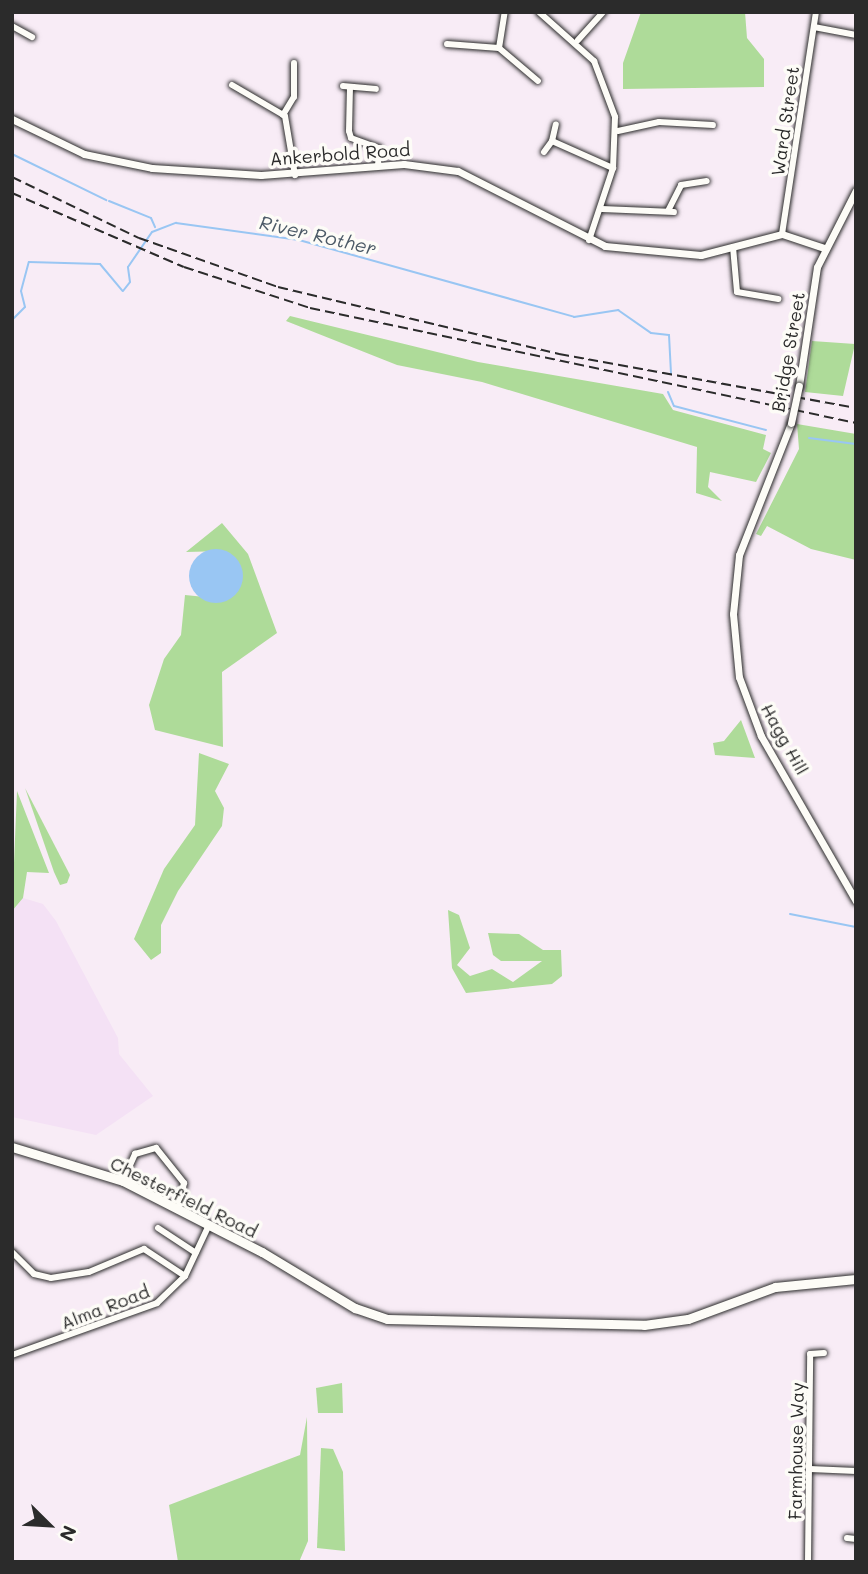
<!DOCTYPE html>
<style>
body{margin:0}
#map{position:relative;width:868px;height:1574px;overflow:hidden;background:#f8ecf6;font-family:Mali,sans-serif}
div>[style]{position:absolute}
.built>*{inset:0;background:#f4e1f5}
.green>*{inset:0;background:#aedb99}
.water>*{inset:0;background:#99c6f3}
.round{border-radius:50%}
.stream>*{height:2px;margin:-1px;padding:0 1px;transform-origin:1px;border-radius:1px;background:#99c6f3}
.roads{filter:drop-shadow(0 0 2px #2b2b2b) drop-shadow(0 0 2px #2b2b2b)}
.minor>*{height:6px;margin:-3px;padding:0 3px;transform-origin:3px;border-radius:3px;background:#fdfcf7}
.tertiary>*{height:7px;margin:-3.5px;padding:0 3.5px;transform-origin:3.5px;border-radius:3.5px;background:#fdfcf7}
.secondary>*{height:9px;margin:-4.5px;padding:0 4.5px;transform-origin:4.5px;border-radius:4.5px;background:#fdfcf7}
.rail>*{height:2px;margin-top:-1px;transform-origin:0;background:repeating-linear-gradient(90deg,#2b2b2b 0 10px,transparent 0 15px)}
.bridges{filter:drop-shadow(0 0 2px #2b2b2b) drop-shadow(0 0 2px #2b2b2b)}
.tertiary-bridge>*{height:7px;margin:-3.5px;padding:0 3.5px;transform-origin:3.5px;border-radius:3.5px;background:#fdfcf7}
span{translate:-50% -50%;white-space:nowrap;text-align:center;line-height:1.15;-webkit-text-stroke:7px #fdfcf7;paint-order:stroke}
.street-label{font-size:18px;color:#2b2b2b}
.water-label{font-size:19px;color:#4c5a67;font-style:italic}
.frame{position:absolute;inset:0;border:14px solid #2b2b2b;pointer-events:none}
.north{position:absolute;left:14px;top:1490px;width:70px;height:70px;-webkit-text-stroke:5px #fdfcf7;paint-order:stroke;rotate:114deg;font-size:19px;font-weight:700;line-height:28px;text-align:center;color:#2b2b2b}
.north::after{content:'';display:block;margin:auto;width:24px;height:32px;background:#2b2b2b;clip-path:polygon(50% 0,100% 100%,50% 72%,0 100%)}
</style>
<div id="map">
<div class="built">
<div style="clip-path:polygon(23px 898px,43px 904px,56px 921px,118px 1038px,119px 1054px,153px 1096px,96px 1135px,12px 1117px,12px 911px)"></div>
</div>
<div class="green">
<div style="clip-path:polygon(641px 12px,745px 12px,747px 38px,764px 59px,764px 87px,623px 89px,623px 63px)"></div>
<div style="clip-path:polygon(290px 316px,478px 362px,663px 394px,673px 410px,766px 435px,763px 449px,771px 453px,756px 482px,710px 472px,708px 487px,722px 501px,696px 493px,697px 447px,482px 382px,397px 365px,286px 321px)"></div>
<div style="clip-path:polygon(812px 341px,855px 344px,843px 396px,805px 392px)"></div>
<div style="clip-path:polygon(797px 424px,856px 434px,856px 560px,811px 549px,767px 526px,761px 536px,756px 534px,799px 449px)"></div>
<div style="clip-path:polygon(222px 523px,248px 554px,277px 633px,222px 672px,223px 747px,155px 730px,149px 705px,164px 659px,181px 635px,185px 595px,225px 599px,225px 551px,186px 552px)"></div>
<div style="clip-path:polygon(741px 720px,755px 758px,715px 755px,713px 743px,724px 741px)"></div>
<div style="clip-path:polygon(199px 753px,229px 764px,215px 791px,224px 808px,222px 826px,178px 891px,161px 925px,161px 953px,151px 960px,134px 939px,164px 869px,195px 825px)"></div>
<div style="clip-path:polygon(25px 788px,70px 875px,67px 883px,60px 885px,54px 872px)"></div>
<div style="clip-path:polygon(17px 791px,49px 873px,27px 872px,23px 898px,12px 911px)"></div>
<div style="clip-path:polygon(448px 910px,459px 915px,470px 948px,457px 965px,470px 976px,492px 969px,513px 982px,542px 961px,501px 961px,493px 955px,488px 933px,519px 934px,543px 950px,561px 950px,562px 976px,552px 984px,466px 993px,452px 968px)"></div>
<div style="clip-path:polygon(342px 1383px,343px 1413px,318px 1413px,316px 1388px)"></div>
<div style="clip-path:polygon(307px 1417px,308px 1541px,299px 1562px,178px 1562px,169px 1505px,300px 1455px)"></div>
<div style="clip-path:polygon(321px 1448px,333px 1449px,343px 1472px,345px 1551px,317px 1548px)"></div>
</div>
<div class="water">
<div class="round" style="left:189px;top:549px;width:54px;height:54px"></div>
</div>
<div class="stream">
<div style="left:12px;top:154px;width:105px;rotate:26.1deg"></div>
<div style="left:109px;top:201px;width:45px;rotate:22deg"></div>
<div style="left:151px;top:218px;width:10px;rotate:66deg"></div>
<div style="left:12px;top:320px;width:18px;rotate:-45deg"></div>
<div style="left:25px;top:307px;width:16px;rotate:-104deg"></div>
<div style="left:21px;top:291px;width:30px;rotate:-75deg"></div>
<div style="left:29px;top:262px;width:71px;rotate:1.6deg"></div>
<div style="left:100px;top:264px;width:35px;rotate:50deg"></div>
<div style="left:123px;top:291px;width:11px;rotate:-52deg"></div>
<div style="left:130px;top:282px;width:15px;rotate:-98deg"></div>
<div style="left:128px;top:267px;width:42px;rotate:-55.6deg"></div>
<div style="left:152px;top:232px;width:26px;rotate:-21deg"></div>
<div style="left:176px;top:223px;width:124px;rotate:7.9deg"></div>
<div style="left:299px;top:240px;width:286px;rotate:15.6deg"></div>
<div style="left:574px;top:317px;width:45px;rotate:-9deg"></div>
<div style="left:618px;top:310px;width:40px;rotate:34.9deg"></div>
<div style="left:651px;top:333px;width:18px;rotate:6deg"></div>
<div style="left:669px;top:335px;width:39px;rotate:87deg"></div>
<div style="left:668px;top:392px;width:15px;rotate:67deg"></div>
<div style="left:674px;top:406px;width:95px;rotate:14.6deg"></div>
<div style="left:809px;top:438px;width:47px;rotate:7.3deg"></div>
<div style="left:790px;top:914px;width:67px;rotate:11.1deg"></div>
</div>
<div class="roads">
<div class="minor">
<div style="left:539px;top:12px;width:74px;rotate:41.7deg"></div>
<div style="left:594px;top:61px;width:60px;rotate:69.4deg"></div>
<div style="left:615px;top:117px;width:51px;rotate:92.2deg"></div>
<div style="left:613px;top:168px;width:76px;rotate:108.4deg"></div>
<div style="left:12px;top:26px;width:23px;rotate:29deg"></div>
<div style="left:814px;top:27px;width:43px;rotate:10.8deg"></div>
<div style="left:578px;top:40px;width:38px;rotate:-48deg"></div>
<div style="left:447px;top:44px;width:52px;rotate:4.4deg"></div>
<div style="left:499px;top:48px;width:51px;rotate:40.2deg"></div>
<div style="left:499px;top:48px;width:36px;rotate:-81deg"></div>
<div style="left:232px;top:85px;width:61px;rotate:30.3deg"></div>
<div style="left:285px;top:116px;width:60px;rotate:80.4deg"></div>
<div style="left:343px;top:86px;width:33px;rotate:5deg"></div>
<div style="left:350px;top:87px;width:44px;rotate:91.3deg"></div>
<div style="left:349px;top:131px;width:7px;rotate:74deg"></div>
<div style="left:351px;top:138px;width:30px;rotate:20deg"></div>
<div style="left:379px;top:148px;width:18px;rotate:93deg"></div>
<div style="left:283px;top:115px;width:21px;rotate:-59deg"></div>
<div style="left:294px;top:97px;width:34px;rotate:-90deg"></div>
<div style="left:618px;top:131px;width:42px;rotate:-12.4deg"></div>
<div style="left:659px;top:122px;width:54px;rotate:3.2deg"></div>
<div style="left:552px;top:141px;width:17px;rotate:-77deg"></div>
<div style="left:544px;top:152px;width:14px;rotate:-54deg"></div>
<div style="left:552px;top:141px;width:67px;rotate:23.9deg"></div>
<div style="left:602px;top:209px;width:72px;rotate:2.4deg"></div>
<div style="left:668px;top:211px;width:29px;rotate:-63deg"></div>
<div style="left:681px;top:185px;width:26px;rotate:-9deg"></div>
<div style="left:782px;top:234px;width:225px;rotate:-81.3deg"></div>
<div style="left:733px;top:247px;width:45px;rotate:84.9deg"></div>
<div style="left:737px;top:292px;width:42px;rotate:9.7deg"></div>
<div style="left:123px;top:1181px;width:30px;rotate:-66deg"></div>
<div style="left:135px;top:1154px;width:22px;rotate:-16deg"></div>
<div style="left:156px;top:1148px;width:45px;rotate:51.3deg"></div>
<div style="left:184px;top:1183px;width:28px;rotate:103deg"></div>
<div style="left:158px;top:1228px;width:45px;rotate:33.3deg"></div>
<div style="left:12px;top:1252px;width:31px;rotate:45deg"></div>
<div style="left:34px;top:1274px;width:17px;rotate:13deg"></div>
<div style="left:51px;top:1278px;width:38px;rotate:-9deg"></div>
<div style="left:89px;top:1272px;width:60px;rotate:-22.7deg"></div>
<div style="left:144px;top:1249px;width:49px;rotate:33.4deg"></div>
<div style="left:12px;top:1355px;width:154px;rotate:-19.7deg"></div>
<div style="left:157px;top:1303px;width:39px;rotate:-44deg"></div>
<div style="left:185px;top:1276px;width:56px;rotate:-64.8deg"></div>
<div style="left:810px;top:1469px;width:46px;rotate:2.5deg"></div>
<div style="left:847px;top:1538px;width:9px;rotate:6deg"></div>
<div style="left:808px;top:1562px;width:208px;rotate:-89.4deg"></div>
<div style="left:810px;top:1354px;width:14px;rotate:-4deg"></div>
</div>
<div class="tertiary">
<div style="left:12px;top:119px;width:80px;rotate:25.9deg"></div>
<div style="left:84px;top:154px;width:69px;rotate:11.6deg"></div>
<div style="left:152px;top:168px;width:109px;rotate:3.7deg"></div>
<div style="left:261px;top:175px;width:143px;rotate:-4.4deg"></div>
<div style="left:404px;top:164px;width:54px;rotate:7.4deg"></div>
<div style="left:458px;top:171px;width:165px;rotate:27deg"></div>
<div style="left:605px;top:246px;width:96px;rotate:5.4deg"></div>
<div style="left:701px;top:255px;width:84px;rotate:-14.5deg"></div>
<div style="left:782px;top:234px;width:44px;rotate:18.4deg"></div>
<div style="left:799px;top:386px;width:120px;rotate:-81.4deg"></div>
<div style="left:817px;top:267px;width:86px;rotate:-63.1deg"></div>
<div style="left:791px;top:423px;width:142px;rotate:111.5deg"></div>
<div style="left:739px;top:555px;width:59px;rotate:95.8deg"></div>
<div style="left:733px;top:614px;width:63px;rotate:84.6deg"></div>
<div style="left:739px;top:677px;width:63px;rotate:69.6deg"></div>
<div style="left:761px;top:736px;width:190px;rotate:60.1deg"></div>
</div>
<div class="secondary">
<div style="left:12px;top:1147px;width:116px;rotate:17deg"></div>
<div style="left:123px;top:1181px;width:156px;rotate:27.1deg"></div>
<div style="left:262px;top:1252px;width:109px;rotate:31.1deg"></div>
<div style="left:355px;top:1308px;width:34px;rotate:19deg"></div>
<div style="left:387px;top:1319px;width:257px;rotate:1.3deg"></div>
<div style="left:644px;top:1325px;width:44px;rotate:-7.8deg"></div>
<div style="left:688px;top:1319px;width:93px;rotate:-20.2deg"></div>
<div style="left:775px;top:1287px;width:81px;rotate:-5.6deg"></div>
</div>
</div>
<div class="rail">
<div style="left:12px;top:177px;width:141px;rotate:25.7deg"></div>
<div style="left:139px;top:238px;width:147px;rotate:19.4deg"></div>
<div style="left:278px;top:287px;width:289px;rotate:13.4deg"></div>
<div style="left:559px;top:354px;width:302px;rotate:10.3deg"></div>
<div style="left:12px;top:193px;width:187px;rotate:23.3deg"></div>
<div style="left:184px;top:267px;width:133px;rotate:18deg"></div>
<div style="left:310px;top:308px;width:558px;rotate:11.89deg"></div>
</div>
<div class="bridges">
<div class="tertiary-bridge">
<div style="left:791px;top:423px;width:38px;rotate:-78deg"></div>
</div>
</div>
<div class="street-label">
<span style="left:785px;top:121px;rotate:-82deg">Ward Street</span>
<span style="left:340px;top:154px;rotate:-4deg">Ankerbold Road</span>
<span style="left:788px;top:352px;rotate:-80deg">Bridge Street</span>
<span style="left:785px;top:739px;rotate:61deg">Hagg Hill</span>
<span style="left:184px;top:1197px;rotate:26deg">Chesterfield Road</span>
<span style="left:105px;top:1307px;rotate:-21deg">Alma Road</span>
<span style="left:796px;top:1451px;rotate:-89deg">Farmhouse Way</span>
</div>
<div class="water-label">
<span style="left:318px;top:235px;rotate:13deg">River Rother</span>
</div>
<div class="frame"></div>
<div class="north">N</div>
</div>
